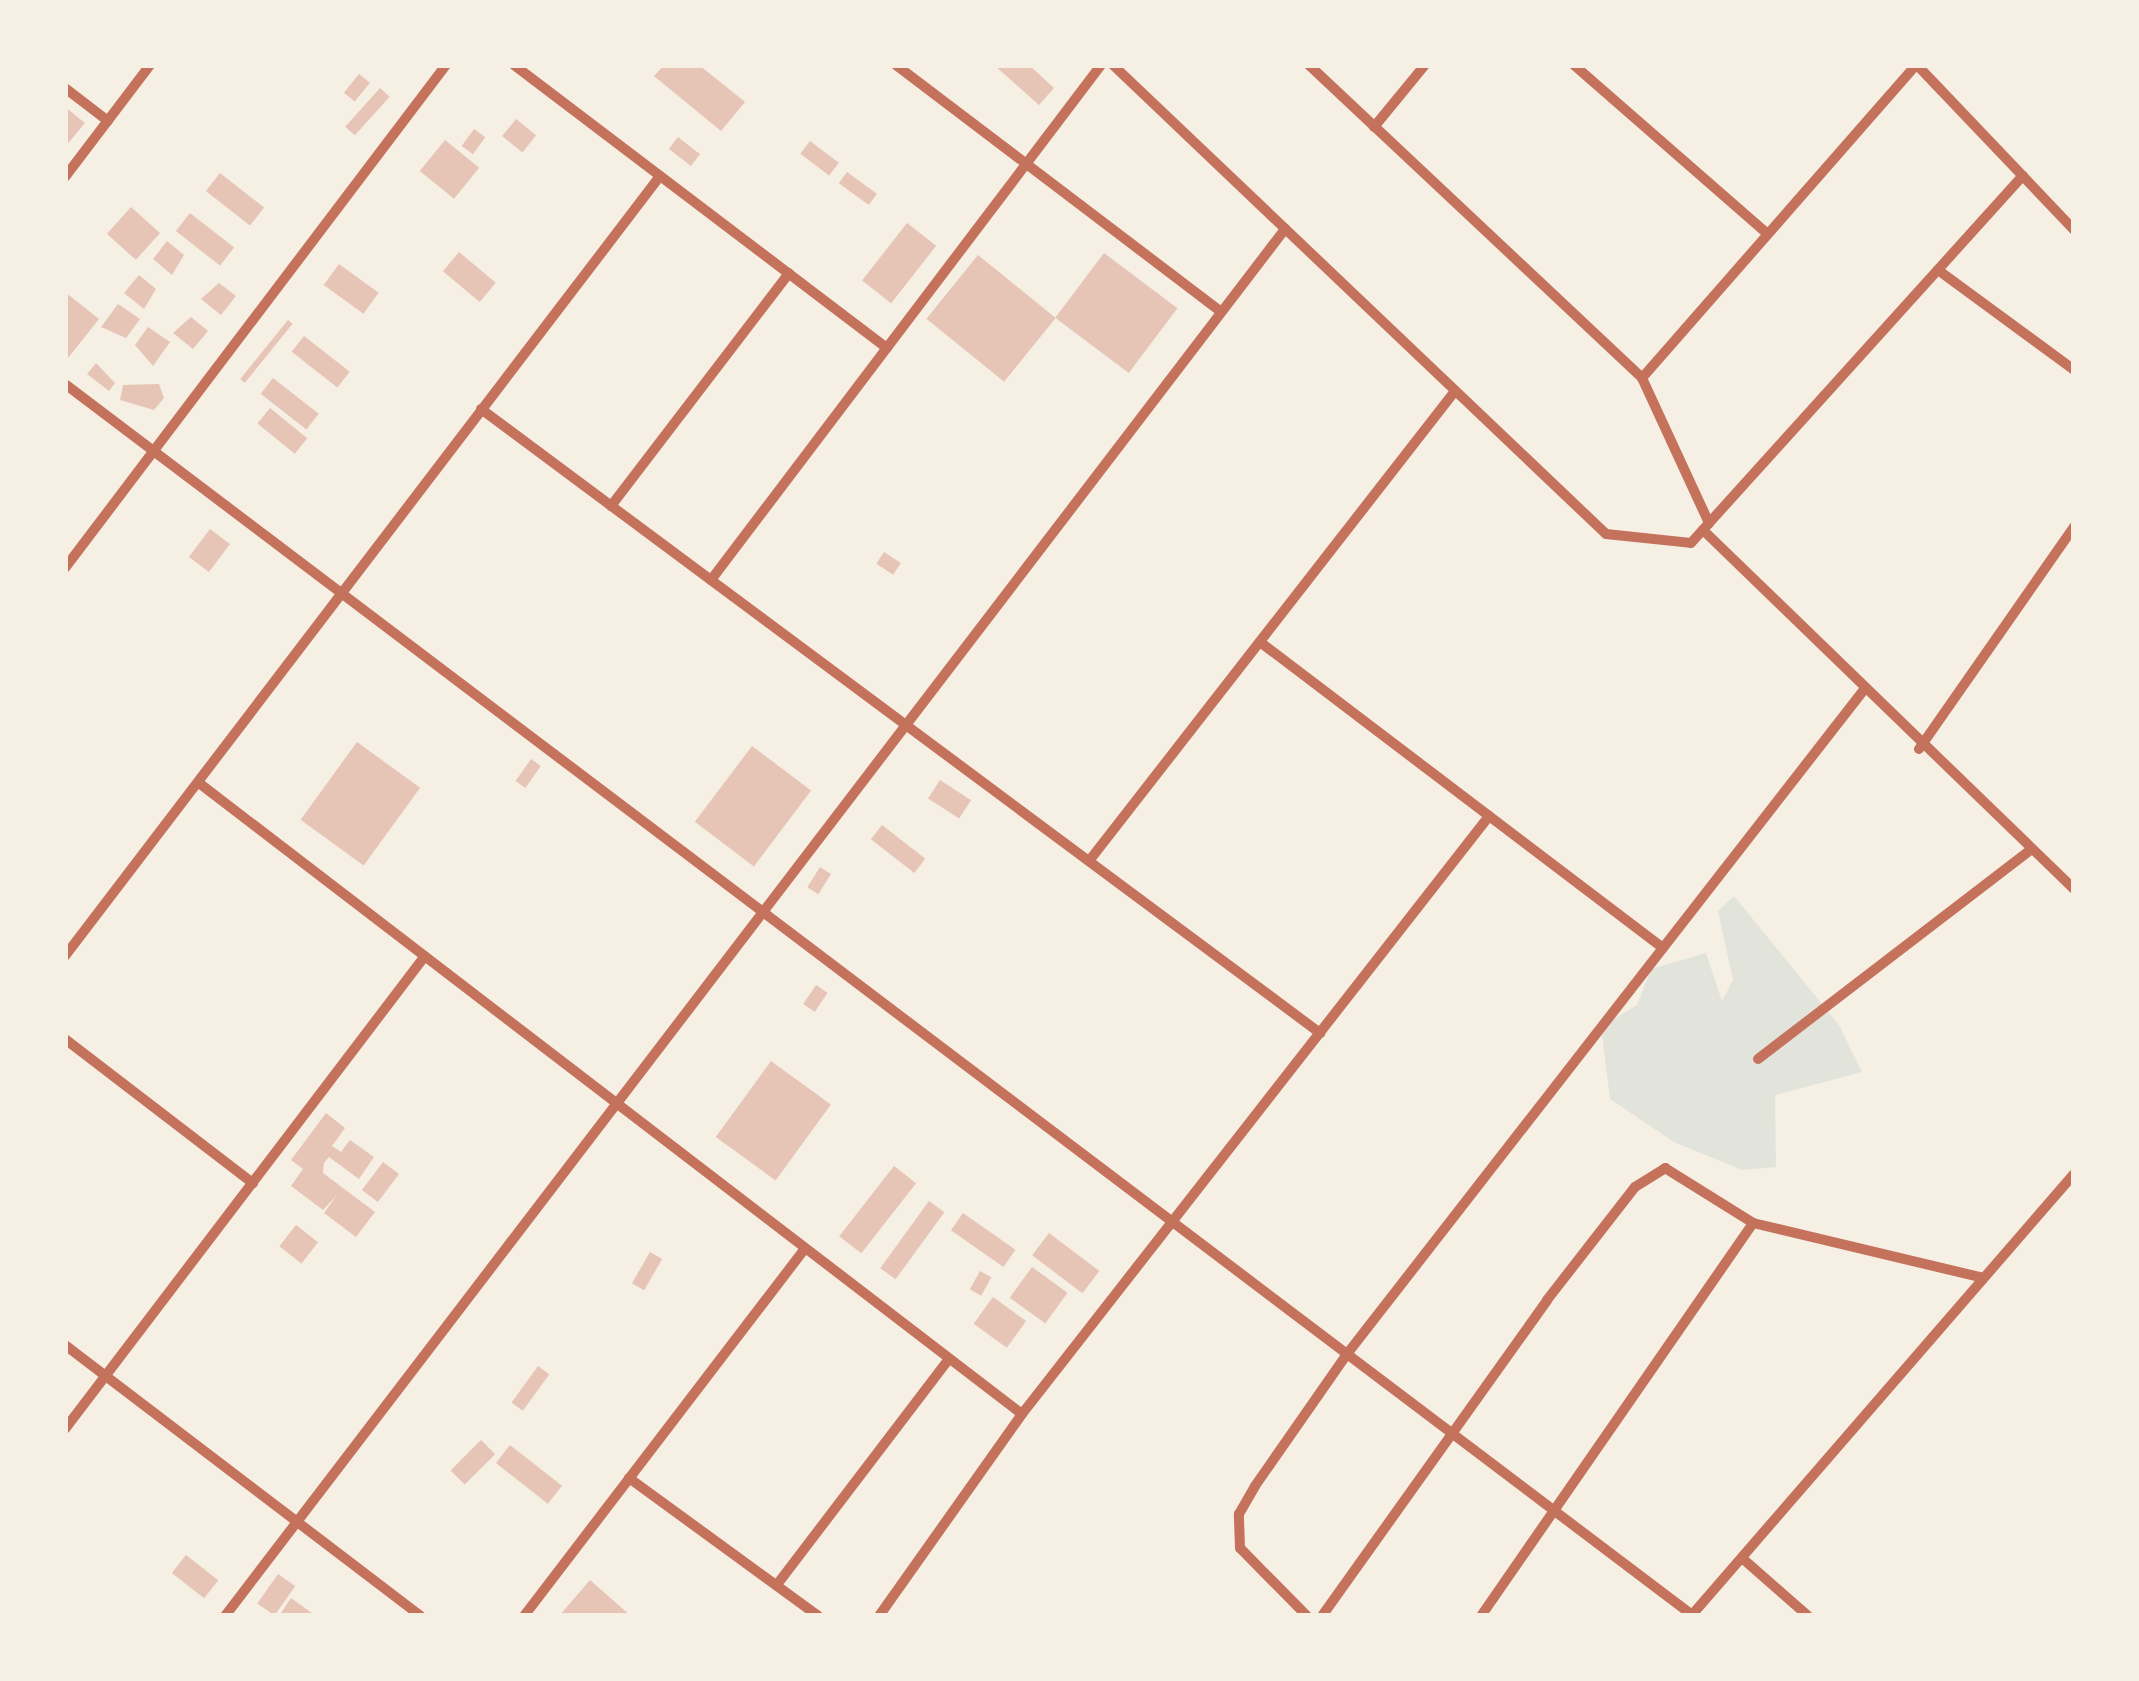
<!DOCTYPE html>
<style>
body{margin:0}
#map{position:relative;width:2139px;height:1681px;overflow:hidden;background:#f6efe4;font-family:Lora,serif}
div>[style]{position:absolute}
.green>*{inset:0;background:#e2e4dc}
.building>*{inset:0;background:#e6c5b7;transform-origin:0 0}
.minor>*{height:10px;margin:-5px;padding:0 5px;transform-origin:5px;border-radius:5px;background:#c5725c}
span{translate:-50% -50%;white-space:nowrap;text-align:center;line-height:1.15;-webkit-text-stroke:10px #f6efe4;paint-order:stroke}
.frame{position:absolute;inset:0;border:68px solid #f6efe4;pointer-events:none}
</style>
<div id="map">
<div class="green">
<div style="clip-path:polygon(1734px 896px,1839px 1025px,1862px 1072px,1775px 1095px,1776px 1167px,1742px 1170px,1674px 1142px,1610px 1099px,1601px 1027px,1637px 1005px,1651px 969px,1706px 953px,1722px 1001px,1733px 980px,1718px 911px)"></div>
</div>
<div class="building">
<div style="clip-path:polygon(664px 65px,699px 65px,745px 102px,721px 131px,654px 76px)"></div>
<div style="clip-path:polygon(994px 65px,1029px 65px,1054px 88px,1039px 105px)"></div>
<div style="left:359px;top:74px;width:14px;height:24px;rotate:39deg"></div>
<div style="left:380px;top:88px;width:13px;height:52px;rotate:42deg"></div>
<div style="clip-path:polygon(65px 107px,85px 123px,65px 147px)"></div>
<div style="left:516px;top:119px;width:26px;height:22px;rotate:39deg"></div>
<div style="left:474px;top:129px;width:14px;height:21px;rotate:36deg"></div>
<div style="left:678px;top:137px;width:28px;height:15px;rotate:38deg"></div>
<div style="left:445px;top:140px;width:44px;height:40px;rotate:39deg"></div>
<div style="left:810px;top:141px;width:36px;height:16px;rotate:37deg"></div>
<div style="left:847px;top:172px;width:37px;height:14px;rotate:36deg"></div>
<div style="left:220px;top:173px;width:56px;height:23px;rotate:38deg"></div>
<div style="left:131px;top:207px;width:39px;height:36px;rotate:42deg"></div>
<div style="left:190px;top:213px;width:56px;height:23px;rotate:38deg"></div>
<div style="left:907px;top:223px;width:37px;height:73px;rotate:38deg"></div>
<div style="clip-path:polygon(167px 241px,184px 255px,172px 275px,153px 259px)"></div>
<div style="left:459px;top:252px;width:48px;height:25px;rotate:40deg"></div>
<div style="left:1104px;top:253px;width:92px;height:81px;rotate:37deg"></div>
<div style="left:978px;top:255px;width:100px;height:82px;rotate:39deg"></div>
<div style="left:339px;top:264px;width:49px;height:26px;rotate:36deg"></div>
<div style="clip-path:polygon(139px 275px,156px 289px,144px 309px,124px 293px)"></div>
<div style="clip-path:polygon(219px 283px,236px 296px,221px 315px,201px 299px)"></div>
<div style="clip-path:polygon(65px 292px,99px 319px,68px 358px,65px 355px)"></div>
<div style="clip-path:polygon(118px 304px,140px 319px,126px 338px,101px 327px)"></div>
<div style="clip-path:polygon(191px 317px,208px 331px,193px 349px,173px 333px)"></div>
<div style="left:288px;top:320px;width:6px;height:76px;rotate:39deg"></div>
<div style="clip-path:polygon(148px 327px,170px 342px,153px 366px,135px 345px)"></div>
<div style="left:304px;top:336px;width:58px;height:20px;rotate:38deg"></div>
<div style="clip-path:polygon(96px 363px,115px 383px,109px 391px,87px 374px)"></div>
<div style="left:273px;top:378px;width:58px;height:20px;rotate:38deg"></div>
<div style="clip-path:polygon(159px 384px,164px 398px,154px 410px,120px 400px,123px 385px)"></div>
<div style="left:270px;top:408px;width:48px;height:20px;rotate:39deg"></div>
<div style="left:210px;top:529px;width:25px;height:35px;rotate:37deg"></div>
<div style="left:884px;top:552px;width:20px;height:14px;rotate:33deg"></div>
<div style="left:357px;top:742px;width:78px;height:96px;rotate:36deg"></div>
<div style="left:752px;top:746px;width:74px;height:95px;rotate:37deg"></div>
<div style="left:531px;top:759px;width:12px;height:27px;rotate:35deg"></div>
<div style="left:940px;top:780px;width:37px;height:22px;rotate:33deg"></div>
<div style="left:882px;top:825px;width:55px;height:18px;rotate:38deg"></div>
<div style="left:820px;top:867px;width:13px;height:24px;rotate:32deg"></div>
<div style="left:816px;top:985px;width:14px;height:23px;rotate:34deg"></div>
<div style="left:771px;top:1061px;width:74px;height:94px;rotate:36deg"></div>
<div style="clip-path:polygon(326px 1113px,345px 1128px,332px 1146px,341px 1152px,350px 1140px,374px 1157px,359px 1179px,329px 1157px,324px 1163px,323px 1173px,375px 1212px,356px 1237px,324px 1213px,337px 1195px,323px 1210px,291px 1186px,303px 1169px,291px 1160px)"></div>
<div style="left:383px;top:1162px;width:20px;height:35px;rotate:37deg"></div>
<div style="left:894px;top:1166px;width:28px;height:89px;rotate:38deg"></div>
<div style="left:929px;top:1201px;width:19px;height:83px;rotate:36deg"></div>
<div style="left:963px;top:1213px;width:64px;height:21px;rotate:35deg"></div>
<div style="left:296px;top:1225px;width:28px;height:27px;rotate:38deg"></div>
<div style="left:1049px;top:1233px;width:63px;height:28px;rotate:37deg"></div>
<div style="left:650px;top:1252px;width:14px;height:36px;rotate:30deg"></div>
<div style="left:1032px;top:1267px;width:44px;height:38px;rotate:36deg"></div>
<div style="left:980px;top:1271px;width:13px;height:21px;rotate:29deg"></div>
<div style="left:993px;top:1297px;width:41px;height:33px;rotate:36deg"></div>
<div style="left:538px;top:1366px;width:14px;height:45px;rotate:36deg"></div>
<div style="left:481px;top:1440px;width:20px;height:43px;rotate:45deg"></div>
<div style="left:510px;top:1445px;width:66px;height:23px;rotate:38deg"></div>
<div style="left:186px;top:1555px;width:41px;height:23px;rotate:38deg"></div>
<div style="left:278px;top:1574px;width:21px;height:36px;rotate:35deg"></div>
<div style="clip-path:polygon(590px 1580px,631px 1616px,559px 1616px)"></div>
<div style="clip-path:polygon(291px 1598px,316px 1616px,279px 1616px)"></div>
</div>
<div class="minor">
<div style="left:514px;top:65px;width:468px;rotate:37.2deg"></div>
<div style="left:896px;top:65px;width:408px;rotate:37.2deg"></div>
<div style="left:1113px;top:65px;width:680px;rotate:43.57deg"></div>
<div style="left:1606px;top:534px;width:85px;rotate:6deg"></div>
<div style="left:1691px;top:543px;width:495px;rotate:-47.9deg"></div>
<div style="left:1309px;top:65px;width:457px;rotate:43.2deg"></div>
<div style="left:1642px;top:378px;width:160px;rotate:65.2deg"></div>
<div style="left:1574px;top:65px;width:257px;rotate:41.1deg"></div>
<div style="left:1917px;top:65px;width:228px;rotate:46.4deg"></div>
<div style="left:65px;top:88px;width:54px;rotate:37.5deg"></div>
<div style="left:1374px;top:127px;width:80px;rotate:-50.6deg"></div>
<div style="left:65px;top:177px;width:141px;rotate:-52.8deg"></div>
<div style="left:1938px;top:270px;width:169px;rotate:36.3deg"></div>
<div style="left:1642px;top:378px;width:416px;rotate:-48.8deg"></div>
<div style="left:65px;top:384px;width:2040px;rotate:37.11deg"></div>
<div style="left:481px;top:409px;width:1046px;rotate:36.64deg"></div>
<div style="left:611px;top:506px;width:293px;rotate:-52.6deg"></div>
<div style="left:1703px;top:530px;width:516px;rotate:44.06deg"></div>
<div style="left:65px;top:568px;width:631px;rotate:-52.86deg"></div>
<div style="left:711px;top:580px;width:646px;rotate:-52.86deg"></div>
<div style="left:1260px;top:642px;width:506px;rotate:37.21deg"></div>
<div style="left:1919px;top:749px;width:271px;rotate:-55.1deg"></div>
<div style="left:199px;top:783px;width:1037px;rotate:37.48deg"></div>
<div style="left:1089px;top:861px;width:596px;rotate:-52.09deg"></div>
<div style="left:65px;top:956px;width:981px;rotate:-52.66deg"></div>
<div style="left:65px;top:1039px;width:237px;rotate:37.5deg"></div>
<div style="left:1758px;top:1059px;width:343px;rotate:-37.5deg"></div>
<div style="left:65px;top:1345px;width:447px;rotate:37.3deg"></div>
<div style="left:65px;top:1429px;width:594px;rotate:-52.73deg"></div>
<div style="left:629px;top:1478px;width:234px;rotate:36.1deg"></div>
<div style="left:1742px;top:1558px;width:88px;rotate:41.3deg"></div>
<div style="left:779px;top:1582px;width:280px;rotate:-52.7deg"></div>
<div style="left:225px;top:1616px;width:1746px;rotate:-52.61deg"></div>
<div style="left:524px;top:1616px;width:462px;rotate:-52.6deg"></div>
<div style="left:879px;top:1616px;width:247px;rotate:-54.7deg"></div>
<div style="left:1022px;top:1414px;width:759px;rotate:-52.01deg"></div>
<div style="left:1307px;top:1616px;width:95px;rotate:-134.6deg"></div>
<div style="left:1240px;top:1548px;width:34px;rotate:-92deg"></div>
<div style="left:1239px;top:1514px;width:32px;rotate:-60deg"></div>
<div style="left:1255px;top:1486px;width:161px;rotate:-55.1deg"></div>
<div style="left:1347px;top:1354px;width:840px;rotate:-52.11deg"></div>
<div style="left:1322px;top:1616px;width:388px;rotate:-54.5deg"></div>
<div style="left:1547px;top:1300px;width:143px;rotate:-52.1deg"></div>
<div style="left:1635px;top:1187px;width:36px;rotate:-32deg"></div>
<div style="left:1665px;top:1168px;width:104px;rotate:32deg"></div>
<div style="left:1753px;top:1223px;width:237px;rotate:13.4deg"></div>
<div style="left:1481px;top:1616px;width:478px;rotate:-55.3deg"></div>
<div style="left:1691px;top:1616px;width:585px;rotate:-49.09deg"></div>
</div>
<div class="frame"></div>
</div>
